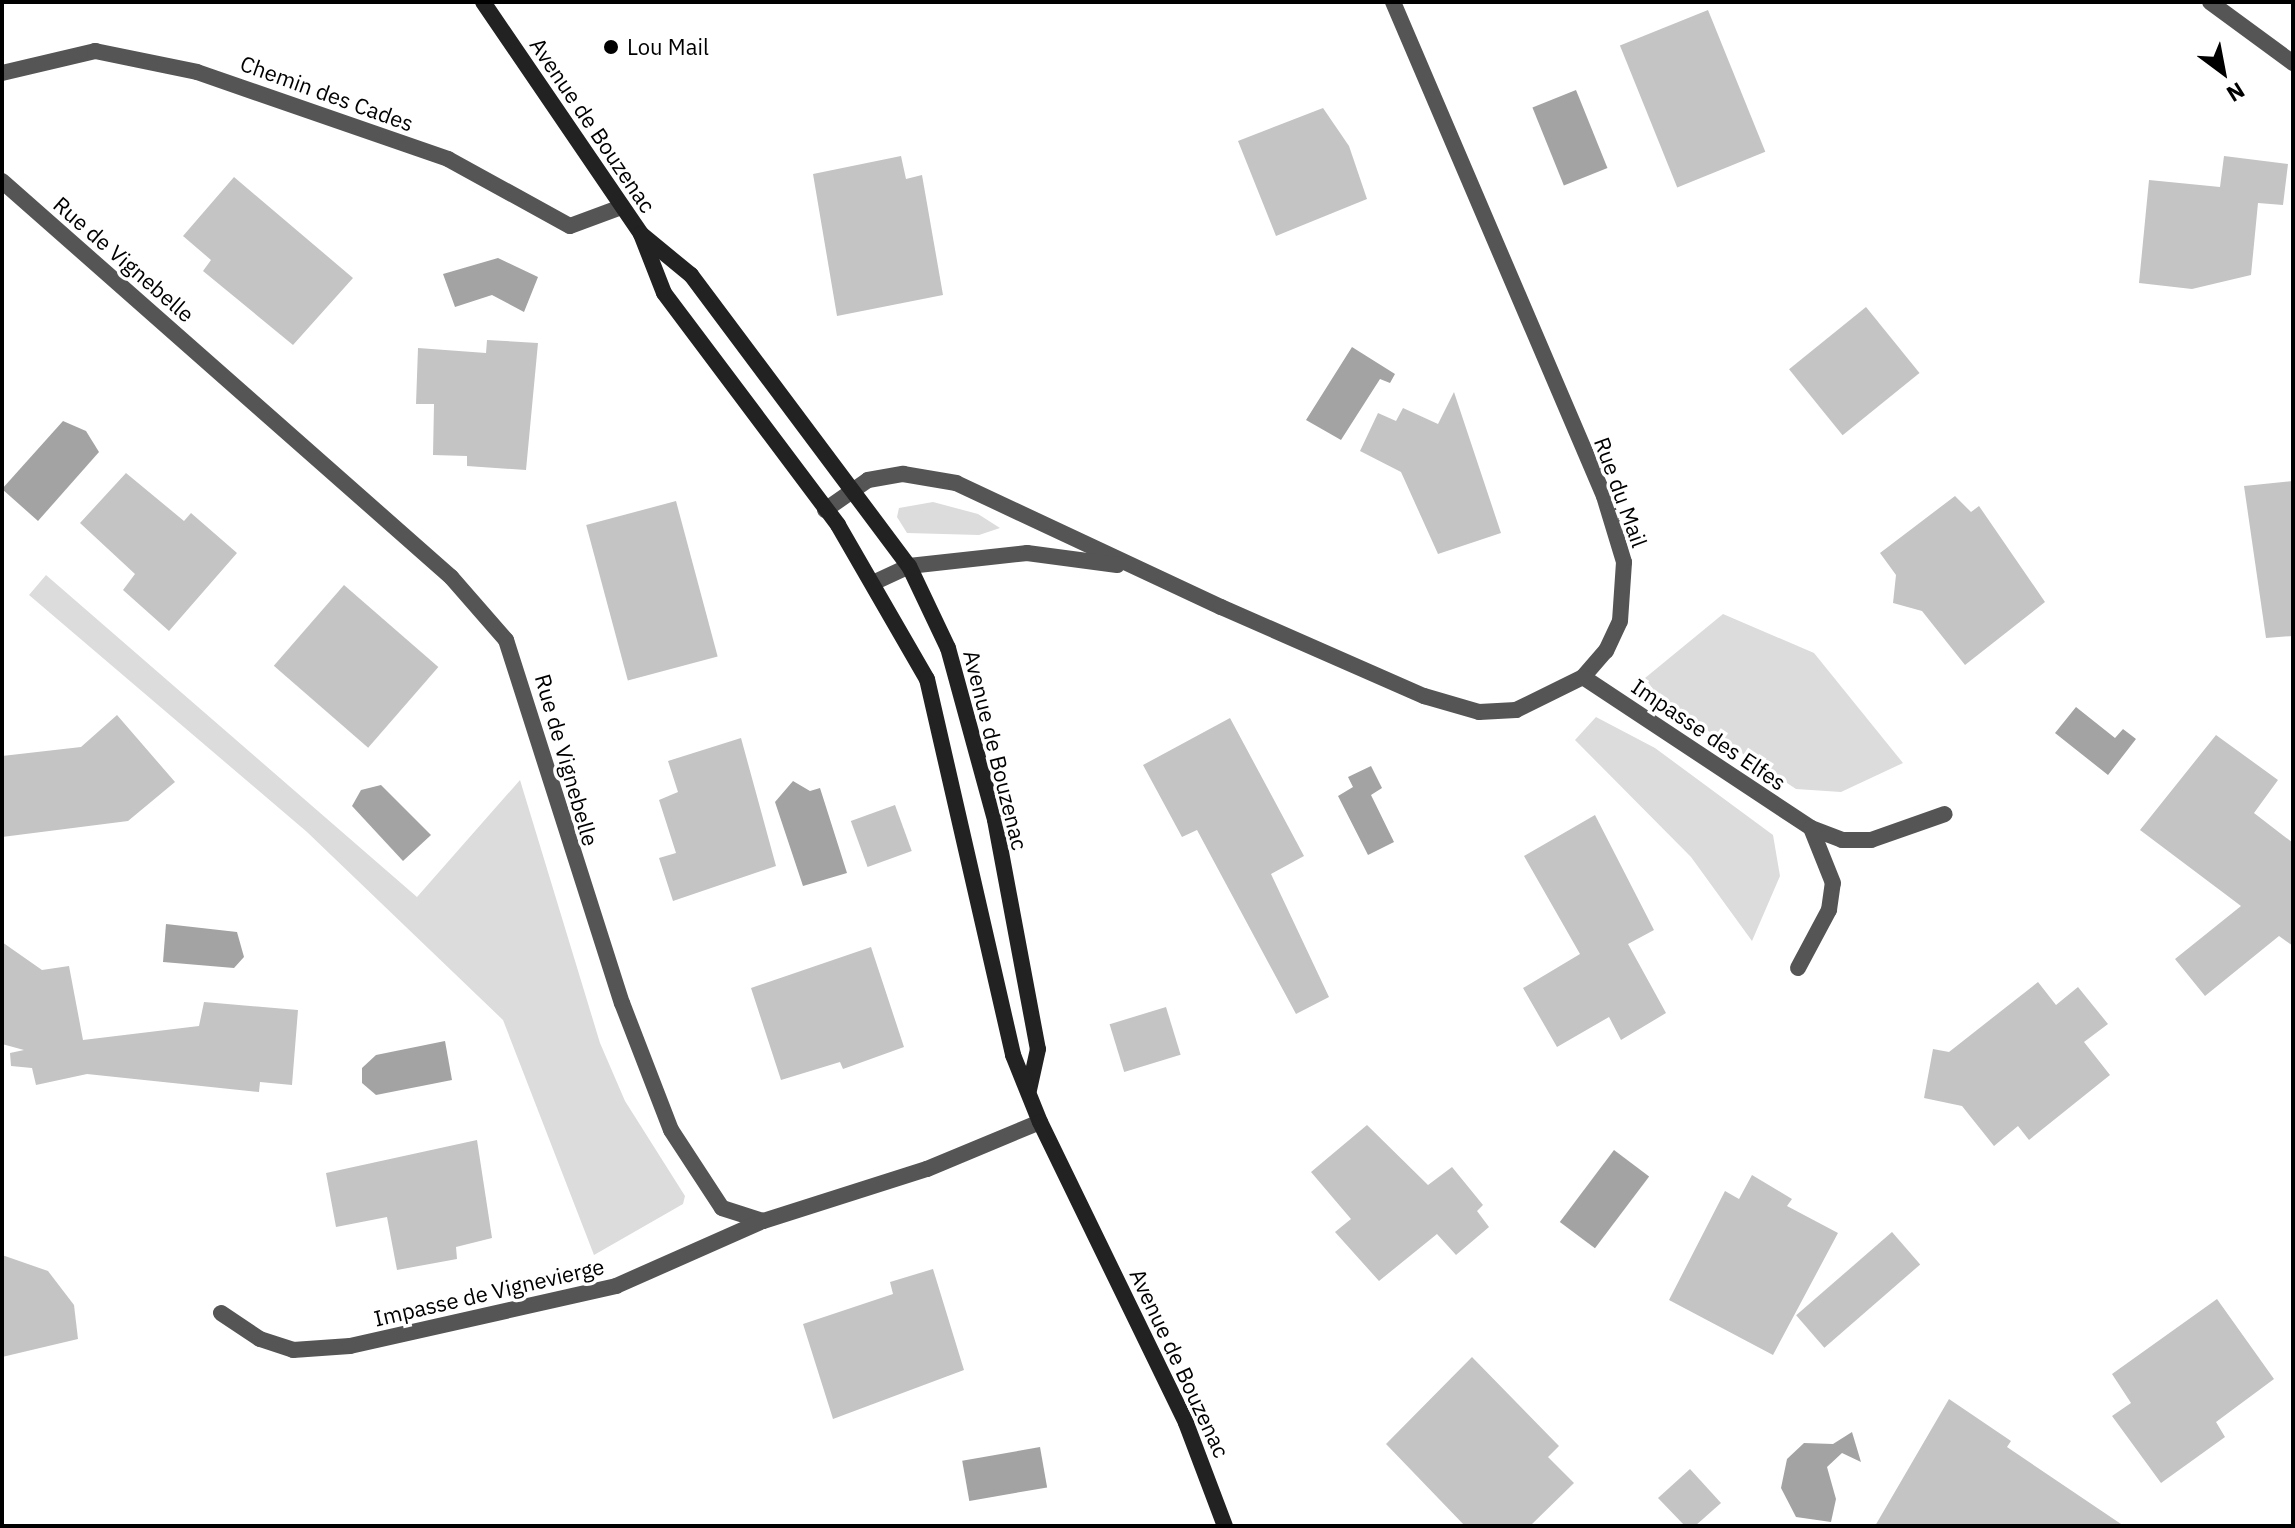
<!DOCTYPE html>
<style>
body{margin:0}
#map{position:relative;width:2295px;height:1528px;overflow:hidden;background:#fff;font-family:"IBM Plex Sans",sans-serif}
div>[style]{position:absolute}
.green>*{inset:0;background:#dcdcdc}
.water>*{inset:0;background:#a3a3a3;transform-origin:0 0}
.building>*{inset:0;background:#c4c4c4;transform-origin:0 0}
.street>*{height:16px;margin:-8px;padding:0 8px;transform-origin:8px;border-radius:8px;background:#555}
.secondary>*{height:16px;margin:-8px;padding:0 8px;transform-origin:8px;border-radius:8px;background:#222}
.dots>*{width:22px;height:22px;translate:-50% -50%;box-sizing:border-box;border:4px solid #fff;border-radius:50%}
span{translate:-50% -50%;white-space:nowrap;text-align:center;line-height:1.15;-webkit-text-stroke:7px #fff;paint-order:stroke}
.poi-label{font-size:22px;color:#000}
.left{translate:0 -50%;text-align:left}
.street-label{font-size:22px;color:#000}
.frame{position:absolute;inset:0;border:4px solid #000;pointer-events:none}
.north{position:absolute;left:2183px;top:32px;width:80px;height:80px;-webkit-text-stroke:6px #fff;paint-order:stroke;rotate:148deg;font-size:22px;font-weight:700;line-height:32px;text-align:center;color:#000}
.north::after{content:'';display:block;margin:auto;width:28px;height:36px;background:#000;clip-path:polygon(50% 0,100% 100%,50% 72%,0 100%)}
</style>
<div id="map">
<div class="green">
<div style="clip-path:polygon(933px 502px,978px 514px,1000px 528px,979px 535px,907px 533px,897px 517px,899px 508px)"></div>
<div style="clip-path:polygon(46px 575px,417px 897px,520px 780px,600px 1043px,625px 1101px,685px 1196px,683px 1204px,594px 1255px,503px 1020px,307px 832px,29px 595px)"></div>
<div style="clip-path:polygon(1723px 614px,1814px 653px,1903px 763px,1841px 792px,1796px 789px,1660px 699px,1645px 678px)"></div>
<div style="clip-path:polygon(1596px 717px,1655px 748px,1773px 835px,1780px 876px,1752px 941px,1691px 857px,1575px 740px)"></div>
</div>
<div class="water">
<div style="left:1576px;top:90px;width:84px;height:47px;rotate:68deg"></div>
<div style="clip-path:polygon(498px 258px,538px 277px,524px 312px,492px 295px,455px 307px,443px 274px)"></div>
<div style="clip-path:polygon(1352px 347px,1395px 374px,1390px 383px,1380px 379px,1341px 440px,1306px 420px)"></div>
<div style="clip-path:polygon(63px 421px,86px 431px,99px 452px,38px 521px,2px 489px)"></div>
<div style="clip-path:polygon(2076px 707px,2115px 738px,2123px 729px,2136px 739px,2108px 775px,2055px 733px)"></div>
<div style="clip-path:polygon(1371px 766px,1382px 788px,1371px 795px,1394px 842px,1368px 855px,1338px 796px,1353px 787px,1348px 777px)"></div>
<div style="clip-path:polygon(793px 781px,810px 791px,820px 788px,847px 873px,803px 886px,775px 802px)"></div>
<div style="clip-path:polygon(381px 785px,431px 835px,403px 861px,352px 806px,361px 790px)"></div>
<div style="clip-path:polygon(166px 924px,237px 932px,244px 957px,234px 968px,163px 962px)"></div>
<div style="clip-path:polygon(445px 1041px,452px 1080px,376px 1095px,362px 1083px,362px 1068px,376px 1055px)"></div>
<div style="left:1614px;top:1150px;width:44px;height:90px;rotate:37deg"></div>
<div style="clip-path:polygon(1852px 1432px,1861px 1462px,1842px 1453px,1827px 1467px,1836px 1499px,1831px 1522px,1796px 1517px,1781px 1488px,1787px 1459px,1804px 1443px,1833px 1444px)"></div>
<div style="left:1040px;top:1447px;width:41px;height:79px;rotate:80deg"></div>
</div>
<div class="building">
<div style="left:1708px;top:10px;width:153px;height:95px;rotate:68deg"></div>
<div style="clip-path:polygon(1323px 108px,1349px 146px,1367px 199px,1276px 236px,1238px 141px)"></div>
<div style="clip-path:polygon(901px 156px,906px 179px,922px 175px,943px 295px,837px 316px,813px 174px)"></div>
<div style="clip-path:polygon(2224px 156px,2288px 164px,2283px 205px,2258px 203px,2251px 275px,2192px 289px,2139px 283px,2149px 180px,2220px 187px)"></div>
<div style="clip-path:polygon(234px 177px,353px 278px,293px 345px,203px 271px,211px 260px,183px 236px)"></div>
<div style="left:1866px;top:307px;width:85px;height:99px;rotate:51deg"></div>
<div style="clip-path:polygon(487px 340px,538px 343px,526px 470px,467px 466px,467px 456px,433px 455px,434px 404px,416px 404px,418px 348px,486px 353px)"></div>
<div style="clip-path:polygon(1454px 392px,1501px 533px,1438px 554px,1401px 472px,1360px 451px,1378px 413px,1396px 421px,1403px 408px,1438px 424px)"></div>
<div style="clip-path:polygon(126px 473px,184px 521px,191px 513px,237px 553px,169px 631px,123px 590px,135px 574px,80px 523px)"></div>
<div style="clip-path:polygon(2293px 481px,2293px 636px,2266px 638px,2244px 486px)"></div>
<div style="clip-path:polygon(1955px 496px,1971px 512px,1979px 506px,2045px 602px,1965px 665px,1922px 611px,1893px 603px,1896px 575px,1880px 553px)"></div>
<div style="left:676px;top:501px;width:161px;height:93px;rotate:75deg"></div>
<div style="left:344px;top:585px;width:125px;height:107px;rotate:41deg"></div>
<div style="clip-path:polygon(117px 715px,175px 782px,128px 821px,2px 837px,2px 756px,81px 747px)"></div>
<div style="clip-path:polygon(1230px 718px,1304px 856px,1271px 874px,1329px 997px,1296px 1014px,1197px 830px,1182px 837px,1143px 765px)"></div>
<div style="clip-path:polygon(2216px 735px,2278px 780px,2254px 813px,2293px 843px,2293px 946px,2279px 936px,2205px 996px,2175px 959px,2241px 906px,2140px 830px)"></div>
<div style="clip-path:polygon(741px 738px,776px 866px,673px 901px,659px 858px,676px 853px,659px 800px,678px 792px,668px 761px)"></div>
<div style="left:895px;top:805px;width:49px;height:47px;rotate:70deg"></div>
<div style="clip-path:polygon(1595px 815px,1654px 930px,1628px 944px,1666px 1013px,1621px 1040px,1609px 1017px,1557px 1047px,1523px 988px,1580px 954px,1524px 856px)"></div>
<div style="clip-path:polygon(2px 942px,42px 970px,69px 966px,83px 1040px,199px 1026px,204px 1002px,298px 1010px,292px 1085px,260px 1082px,259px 1092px,87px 1074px,36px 1085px,32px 1068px,11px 1066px,10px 1053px,24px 1050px,2px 1044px)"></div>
<div style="clip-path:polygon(871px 947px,904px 1047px,843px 1069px,840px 1062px,781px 1080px,751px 988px)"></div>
<div style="clip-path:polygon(2038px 982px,2056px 1005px,2078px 987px,2108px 1024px,2084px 1042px,2110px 1075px,2029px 1140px,2018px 1126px,1994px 1146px,1962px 1106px,1924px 1098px,1933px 1049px,1949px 1052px)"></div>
<div style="left:1166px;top:1007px;width:50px;height:59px;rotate:73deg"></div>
<div style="clip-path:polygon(1367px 1125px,1428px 1185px,1452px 1167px,1483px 1205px,1477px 1211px,1489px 1227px,1456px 1255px,1437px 1234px,1379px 1281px,1335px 1232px,1351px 1219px,1311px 1172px)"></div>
<div style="clip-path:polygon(477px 1140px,492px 1238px,456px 1247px,457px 1259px,397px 1270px,387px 1217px,336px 1227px,326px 1173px)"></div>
<div style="clip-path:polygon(1752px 1175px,1792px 1199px,1787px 1206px,1838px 1233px,1773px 1355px,1669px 1300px,1725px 1191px,1739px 1199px)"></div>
<div style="left:1892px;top:1232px;width:43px;height:127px;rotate:49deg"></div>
<div style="clip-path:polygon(2px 1255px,48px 1271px,74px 1305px,78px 1339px,2px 1357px)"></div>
<div style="clip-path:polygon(933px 1269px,964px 1370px,833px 1419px,803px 1324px,893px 1294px,890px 1282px)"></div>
<div style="clip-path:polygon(2217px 1299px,2274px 1379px,2216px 1422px,2225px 1437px,2161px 1483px,2112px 1416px,2131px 1403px,2112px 1374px)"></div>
<div style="clip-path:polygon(1472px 1357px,1559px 1446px,1548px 1457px,1574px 1483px,1530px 1526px,1465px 1526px,1386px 1444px)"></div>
<div style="clip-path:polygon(1949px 1399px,2011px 1441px,2007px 1447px,2124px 1526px,1875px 1526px)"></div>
<div style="clip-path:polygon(1690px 1469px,1721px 1503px,1695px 1526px,1685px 1526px,1658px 1498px)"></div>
</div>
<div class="street">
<div style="left:2210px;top:2px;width:103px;rotate:36.3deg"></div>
<div style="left:2px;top:73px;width:96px;rotate:-13.3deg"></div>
<div style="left:95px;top:51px;width:104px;rotate:11.6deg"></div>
<div style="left:197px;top:72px;width:266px;rotate:19.1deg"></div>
<div style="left:448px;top:159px;width:139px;rotate:28.8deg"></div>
<div style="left:570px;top:226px;width:54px;rotate:-20.4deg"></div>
<div style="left:2px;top:181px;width:599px;rotate:41.41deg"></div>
<div style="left:451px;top:577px;width:84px;rotate:48.9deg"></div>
<div style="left:506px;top:640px;width:381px;rotate:72.3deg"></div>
<div style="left:622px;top:1003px;width:136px;rotate:68.9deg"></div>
<div style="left:671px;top:1130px;width:93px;rotate:56.8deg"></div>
<div style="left:722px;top:1208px;width:43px;rotate:17.6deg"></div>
<div style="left:763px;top:1221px;width:172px;rotate:-17.6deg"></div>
<div style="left:927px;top:1169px;width:122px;rotate:-22.6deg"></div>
<div style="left:825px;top:510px;width:52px;rotate:-34.9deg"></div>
<div style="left:868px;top:480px;width:36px;rotate:-10deg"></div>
<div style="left:903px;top:474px;width:54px;rotate:9.6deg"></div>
<div style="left:956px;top:483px;width:293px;rotate:25.1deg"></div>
<div style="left:1221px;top:607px;width:222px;rotate:23.7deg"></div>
<div style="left:1424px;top:696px;width:57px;rotate:16.2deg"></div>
<div style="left:1479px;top:712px;width:37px;rotate:-3deg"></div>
<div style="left:1516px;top:710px;width:75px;rotate:-26.2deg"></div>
<div style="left:1583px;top:677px;width:35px;rotate:-49deg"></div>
<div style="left:1606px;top:651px;width:33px;rotate:-65deg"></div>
<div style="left:1620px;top:621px;width:59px;rotate:-86.1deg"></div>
<div style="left:1624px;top:562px;width:69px;rotate:-106.9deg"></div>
<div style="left:1604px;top:496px;width:537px;rotate:-113.13deg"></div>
<div style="left:875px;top:582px;width:38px;rotate:-25deg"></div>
<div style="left:909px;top:566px;width:119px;rotate:-6.3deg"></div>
<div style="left:1027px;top:553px;width:91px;rotate:7.6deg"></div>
<div style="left:1583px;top:677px;width:273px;rotate:33.5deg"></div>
<div style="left:1811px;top:828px;width:33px;rotate:21deg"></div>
<div style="left:1842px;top:840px;width:29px"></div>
<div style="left:1871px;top:840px;width:78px;rotate:-19.4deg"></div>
<div style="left:1798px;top:968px;width:66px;rotate:-61.9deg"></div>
<div style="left:1829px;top:910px;width:27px;rotate:-82deg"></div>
<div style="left:1833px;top:883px;width:59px;rotate:-111.8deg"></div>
<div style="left:221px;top:1313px;width:47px;rotate:33.7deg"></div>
<div style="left:260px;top:1339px;width:35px;rotate:18deg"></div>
<div style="left:293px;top:1350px;width:57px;rotate:-4deg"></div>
<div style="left:350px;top:1346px;width:273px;rotate:-12.7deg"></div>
<div style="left:616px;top:1286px;width:161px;rotate:-23.9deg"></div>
</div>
<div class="secondary">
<div style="left:483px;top:2px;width:281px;rotate:55.7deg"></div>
<div style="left:641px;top:234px;width:65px;rotate:39.4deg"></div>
<div style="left:691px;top:275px;width:364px;rotate:53.2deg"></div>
<div style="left:909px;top:566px;width:91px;rotate:64.6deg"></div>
<div style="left:948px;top:648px;width:178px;rotate:74.7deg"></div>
<div style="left:995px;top:820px;width:233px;rotate:79.4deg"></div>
<div style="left:1038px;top:1049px;width:42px;rotate:102.4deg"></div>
<div style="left:641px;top:234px;width:63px;rotate:68.7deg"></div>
<div style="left:664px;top:293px;width:290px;rotate:53.1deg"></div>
<div style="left:838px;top:525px;width:178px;rotate:60deg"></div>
<div style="left:927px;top:679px;width:386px;rotate:77.1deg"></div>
<div style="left:1013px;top:1055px;width:72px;rotate:68.1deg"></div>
<div style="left:1040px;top:1122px;width:335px;rotate:64.1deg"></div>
<div style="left:1186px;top:1423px;width:110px;rotate:69.3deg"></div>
</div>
<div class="dots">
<div style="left:611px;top:47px;background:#000"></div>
</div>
<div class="poi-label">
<span class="left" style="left:627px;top:47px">Lou Mail</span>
</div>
<div class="street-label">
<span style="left:327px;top:93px;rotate:20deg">Chemin des Cades</span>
<span style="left:593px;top:125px;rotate:56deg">Avenue de Bouzenac</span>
<span style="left:124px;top:259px;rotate:41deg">Rue de Vignebelle</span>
<span style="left:1621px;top:492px;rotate:70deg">Rue du Mail</span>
<span style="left:1709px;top:734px;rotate:34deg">Impasse des Elfes</span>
<span style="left:996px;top:750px;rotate:76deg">Avenue de Bouzenac</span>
<span style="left:567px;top:760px;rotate:74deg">Rue de Vignebelle</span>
<span style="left:489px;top:1292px;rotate:-13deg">Impasse de Vignevierge</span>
<span style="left:1180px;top:1363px;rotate:65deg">Avenue de Bouzenac</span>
</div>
<div class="frame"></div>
<div class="north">N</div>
</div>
